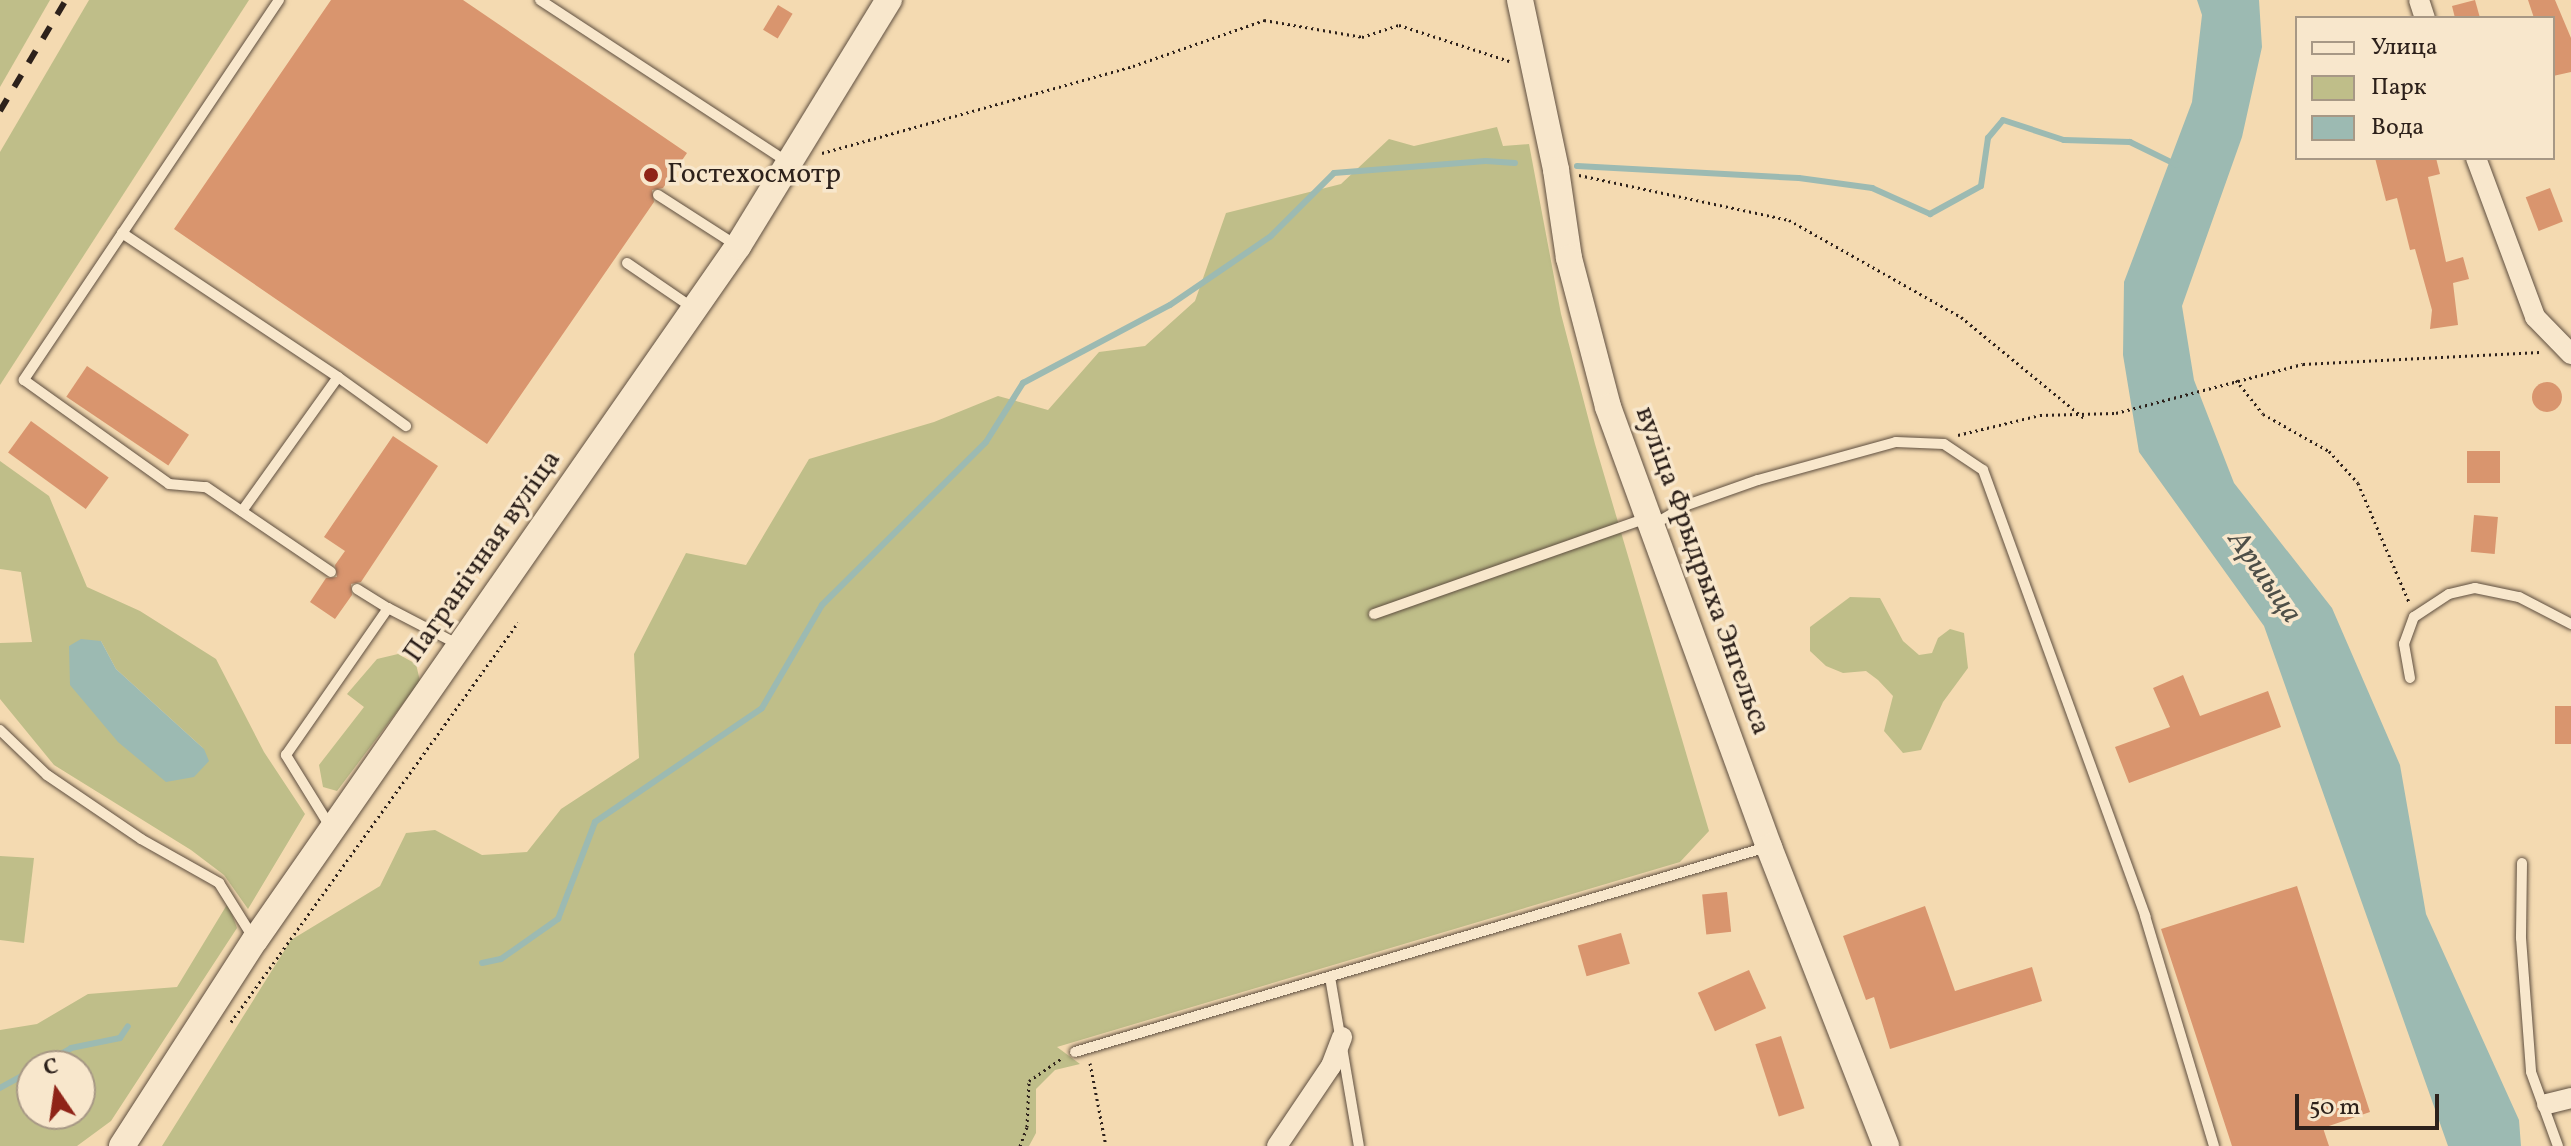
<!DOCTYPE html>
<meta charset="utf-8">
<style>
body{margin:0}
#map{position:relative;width:2571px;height:1146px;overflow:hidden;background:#f4dab1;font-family:Vollkorn,serif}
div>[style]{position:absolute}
.green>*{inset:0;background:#bfbe89}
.water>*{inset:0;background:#9cbab2}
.stream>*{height:6px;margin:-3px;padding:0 3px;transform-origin:3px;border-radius:3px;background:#9cbab2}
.building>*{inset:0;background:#d9956e;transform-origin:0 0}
.round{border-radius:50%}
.path>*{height:3px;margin-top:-1.5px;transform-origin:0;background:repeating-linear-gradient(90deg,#2d211b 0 2px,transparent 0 6px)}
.roads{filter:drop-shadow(0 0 2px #5f4f40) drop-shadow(0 0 2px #5f4f40)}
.service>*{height:10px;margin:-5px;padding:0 5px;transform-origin:5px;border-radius:5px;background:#f8e7cc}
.minor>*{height:20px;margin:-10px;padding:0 10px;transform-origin:10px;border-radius:10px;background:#f8e7cc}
.tertiary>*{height:26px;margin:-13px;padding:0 13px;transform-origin:13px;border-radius:13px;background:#f8e7cc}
.rail>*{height:6px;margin-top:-3px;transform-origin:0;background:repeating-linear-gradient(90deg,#2d211b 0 14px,transparent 0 28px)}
.dots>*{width:22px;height:22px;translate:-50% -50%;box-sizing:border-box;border:4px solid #f8e7cc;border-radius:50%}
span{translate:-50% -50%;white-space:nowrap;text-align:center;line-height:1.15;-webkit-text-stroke:7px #f8e7cc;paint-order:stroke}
.poi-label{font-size:28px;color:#2d211b}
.left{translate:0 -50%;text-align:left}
.street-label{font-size:28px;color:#2d211b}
.water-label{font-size:30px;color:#4e4f48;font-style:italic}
.legend{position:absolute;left:2295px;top:16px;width:260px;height:144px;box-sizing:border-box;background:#f8e7cc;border:2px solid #a79885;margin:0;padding:10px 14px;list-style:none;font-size:24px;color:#2d211b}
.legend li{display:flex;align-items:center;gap:16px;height:40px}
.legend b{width:40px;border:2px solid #a79885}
.north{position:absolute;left:16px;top:1050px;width:80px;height:80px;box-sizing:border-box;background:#f8e7cc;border:2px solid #a79885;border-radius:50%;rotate:347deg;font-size:22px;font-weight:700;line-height:32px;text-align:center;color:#2d211b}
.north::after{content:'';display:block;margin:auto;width:28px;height:36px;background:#8f2418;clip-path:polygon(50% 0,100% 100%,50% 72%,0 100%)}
.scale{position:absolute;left:2295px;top:1094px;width:144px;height:36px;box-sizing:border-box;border:4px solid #2d211b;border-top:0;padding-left:10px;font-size:24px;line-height:28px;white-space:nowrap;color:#2d211b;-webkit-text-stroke:6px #f8e7cc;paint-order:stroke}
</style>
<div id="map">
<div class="green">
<div style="clip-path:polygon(0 0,50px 0,0 87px)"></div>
<div style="clip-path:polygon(89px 0,249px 0,0 385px,0 152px)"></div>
<div style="clip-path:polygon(1497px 127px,1503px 146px,1529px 144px,1561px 314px,1595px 444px,1709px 831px,1680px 862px,1057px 1047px,1080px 1064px,1055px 1070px,1036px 1089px,1036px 1133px,1029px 1146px,162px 1146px,291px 940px,380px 886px,406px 833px,435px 830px,482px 855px,527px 852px,561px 809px,639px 758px,634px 654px,686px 553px,746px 565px,809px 459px,934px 422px,998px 396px,1048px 410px,1099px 352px,1145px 346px,1195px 301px,1226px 213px,1341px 184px,1389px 139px,1414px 146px)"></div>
<div style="clip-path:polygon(evenodd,0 461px,49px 496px,87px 587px,140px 611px,216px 659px,264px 752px,305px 814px,248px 909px,224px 875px,191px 850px,54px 765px,0 699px,0 643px,32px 642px,21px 572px,0 569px,0 461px,101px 641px,116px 669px,204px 749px,69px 646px,101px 641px)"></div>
<div style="clip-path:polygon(1850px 597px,1880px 598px,1903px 641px,1919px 655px,1932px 653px,1938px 638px,1950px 629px,1964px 633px,1968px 668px,1943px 702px,1921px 750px,1903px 753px,1884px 731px,1893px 696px,1878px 680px,1866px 671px,1843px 673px,1826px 666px,1810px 651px,1810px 627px)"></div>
<div style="clip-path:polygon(398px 654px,416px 664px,420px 681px,337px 791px,323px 787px,319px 765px,364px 707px,347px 694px,377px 659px)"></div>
<div style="clip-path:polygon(0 856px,34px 858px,24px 943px,0 940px)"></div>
<div style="clip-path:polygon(evenodd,228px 903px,237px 928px,111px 1121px,77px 1146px,0 1146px,0 1030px,37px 1024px,88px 994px,177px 987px,228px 903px,32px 1066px,80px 1066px,80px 1114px,32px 1114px,32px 1066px)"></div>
</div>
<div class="water">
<div style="clip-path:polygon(2197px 0,2259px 0,2262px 47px,2242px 137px,2182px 306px,2194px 380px,2234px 483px,2332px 608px,2400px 765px,2426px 914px,2519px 1120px,2521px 1146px,2448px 1146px,2264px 626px,2139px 452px,2123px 355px,2124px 282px,2192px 102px,2202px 15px)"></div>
<div style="clip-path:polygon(81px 639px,101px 641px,116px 669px,204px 749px,209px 761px,194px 777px,166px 782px,118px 742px,70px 685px,69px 646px)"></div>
</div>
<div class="stream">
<div style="left:1577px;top:166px;width:222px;rotate:3.1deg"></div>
<div style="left:1799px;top:178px;width:74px;rotate:7.8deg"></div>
<div style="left:1872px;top:188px;width:64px;rotate:24.1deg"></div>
<div style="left:1930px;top:214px;width:58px;rotate:-28.8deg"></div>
<div style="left:1981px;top:186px;width:49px;rotate:-81.7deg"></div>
<div style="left:1988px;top:138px;width:23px;rotate:-50deg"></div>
<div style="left:2003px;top:120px;width:64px;rotate:18.2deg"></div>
<div style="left:2064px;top:140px;width:66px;rotate:1.7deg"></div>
<div style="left:2130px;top:142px;width:52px;rotate:26.1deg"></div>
<div style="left:482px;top:963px;width:19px;rotate:-12deg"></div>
<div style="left:501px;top:959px;width:70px;rotate:-35.1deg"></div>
<div style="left:558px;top:919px;width:104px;rotate:-69.1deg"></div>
<div style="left:595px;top:822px;width:202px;rotate:-34.3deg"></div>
<div style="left:762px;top:708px;width:119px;rotate:-59.8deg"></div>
<div style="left:822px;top:605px;width:231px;rotate:-44.8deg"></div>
<div style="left:986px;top:442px;width:70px;rotate:-57.9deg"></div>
<div style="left:1023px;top:383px;width:166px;rotate:-28deg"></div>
<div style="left:1170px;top:305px;width:122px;rotate:-34.3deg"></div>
<div style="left:1271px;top:236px;width:89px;rotate:-45deg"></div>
<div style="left:1334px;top:173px;width:152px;rotate:-4.5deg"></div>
<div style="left:1486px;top:161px;width:29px;rotate:4deg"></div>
<div style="left:39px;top:1066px;width:37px;rotate:-29deg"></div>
<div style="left:71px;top:1048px;width:50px;rotate:-11.5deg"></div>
<div style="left:120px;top:1038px;width:14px;rotate:-56deg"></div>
<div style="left:0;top:1088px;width:37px;rotate:-29deg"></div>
</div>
<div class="building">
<div style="clip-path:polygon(331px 0,463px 0,687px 153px,663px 188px,652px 190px,654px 202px,487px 444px,174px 229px)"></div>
<div style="clip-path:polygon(2475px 0,2480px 18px,2455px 18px,2452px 6px)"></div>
<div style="clip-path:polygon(2528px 0,2555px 0,2571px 38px,2571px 72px,2553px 76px,2553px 18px,2534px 18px)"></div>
<div style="left:778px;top:5px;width:17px;height:29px;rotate:31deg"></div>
<div style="clip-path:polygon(2375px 158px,2436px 158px,2440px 174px,2428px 177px,2446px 262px,2463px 257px,2469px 279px,2453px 283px,2458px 325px,2430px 329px,2432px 310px,2415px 249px,2410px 250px,2397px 198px,2386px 201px)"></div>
<div style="left:2550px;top:188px;width:36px;height:26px;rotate:69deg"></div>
<div style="left:87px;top:366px;width:123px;height:37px;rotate:34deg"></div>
<div class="round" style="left:2532px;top:382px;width:30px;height:30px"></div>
<div style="left:31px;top:421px;width:96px;height:39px;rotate:36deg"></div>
<div style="clip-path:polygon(393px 436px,438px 466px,361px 582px,351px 584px,352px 595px,335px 619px,310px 602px,326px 578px,337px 577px,335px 565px,345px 551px,324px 537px)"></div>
<div style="left:2467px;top:451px;width:33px;height:32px"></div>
<div style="left:2474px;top:515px;width:24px;height:37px;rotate:5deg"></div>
<div style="clip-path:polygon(2183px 675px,2200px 716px,2268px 691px,2281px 727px,2129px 783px,2115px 747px,2170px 727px,2153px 688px)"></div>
<div style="left:2555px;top:706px;width:16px;height:38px"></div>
<div style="clip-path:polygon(2297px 886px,2370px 1112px,2323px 1128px,2329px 1146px,2232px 1146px,2161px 929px)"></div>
<div style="left:1727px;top:892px;width:40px;height:25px;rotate:84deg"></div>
<div style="clip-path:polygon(1925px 906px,1955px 991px,2032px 967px,2042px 1001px,1890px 1049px,1874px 997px,1866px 1000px,1843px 936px)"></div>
<div style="left:1621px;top:933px;width:32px;height:45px;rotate:74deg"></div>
<div style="left:1749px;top:970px;width:42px;height:56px;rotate:66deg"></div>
<div style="left:1781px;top:1036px;width:76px;height:27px;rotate:72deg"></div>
</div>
<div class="path">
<div style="left:822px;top:153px;width:323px;rotate:-15.6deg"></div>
<div style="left:1133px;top:66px;width:139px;rotate:-19.3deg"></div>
<div style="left:1264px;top:20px;width:99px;rotate:9.8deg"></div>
<div style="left:1362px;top:37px;width:39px;rotate:-18deg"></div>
<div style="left:1399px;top:25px;width:116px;rotate:18.1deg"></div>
<div style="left:1579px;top:175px;width:215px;rotate:12.1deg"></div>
<div style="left:1789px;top:220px;width:197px;rotate:29.4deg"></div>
<div style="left:1961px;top:317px;width:159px;rotate:39.4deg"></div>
<div style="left:2236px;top:380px;width:43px;rotate:51.5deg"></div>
<div style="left:2263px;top:414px;width:76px;rotate:29.3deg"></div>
<div style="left:2329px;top:451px;width:43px;rotate:47.8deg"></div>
<div style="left:2358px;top:483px;width:129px;rotate:66.8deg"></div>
<div style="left:1958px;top:435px;width:84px;rotate:-13.7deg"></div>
<div style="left:2040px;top:415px;width:76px;rotate:-1.5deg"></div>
<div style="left:2116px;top:413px;width:193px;rotate:-14.7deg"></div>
<div style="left:2303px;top:364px;width:237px;rotate:-2.9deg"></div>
<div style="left:231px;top:1022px;width:492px;rotate:-54.3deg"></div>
<div style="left:1090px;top:1063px;width:85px;rotate:79.1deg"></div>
<div style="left:1020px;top:1146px;width:20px;rotate:-70deg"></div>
<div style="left:1027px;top:1127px;width:46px;rotate:-87.5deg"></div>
<div style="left:1029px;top:1081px;width:40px;rotate:-34.9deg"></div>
</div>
<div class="roads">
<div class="service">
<div style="left:279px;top:0;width:458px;rotate:123.9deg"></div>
<div style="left:24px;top:380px;width:178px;rotate:35.6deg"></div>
<div style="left:169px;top:484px;width:37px;rotate:5deg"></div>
<div style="left:206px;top:487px;width:151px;rotate:34.2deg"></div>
<div style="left:540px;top:0;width:296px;rotate:33.2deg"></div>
<div style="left:658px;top:195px;width:93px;rotate:32.7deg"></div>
<div style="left:122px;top:233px;width:260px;rotate:33.7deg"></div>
<div style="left:338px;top:377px;width:165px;rotate:125.6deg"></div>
<div style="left:627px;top:263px;width:80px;rotate:34.3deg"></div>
<div style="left:338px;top:377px;width:84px;rotate:35.8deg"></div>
<div style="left:1651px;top:526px;width:42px;rotate:-30.3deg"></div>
<div style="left:1687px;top:505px;width:75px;rotate:-19.4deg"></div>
<div style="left:1758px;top:480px;width:143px;rotate:-15.4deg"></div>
<div style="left:1896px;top:442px;width:48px;rotate:2.4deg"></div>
<div style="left:1944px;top:444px;width:47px;rotate:33.7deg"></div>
<div style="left:1983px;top:470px;width:475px;rotate:70deg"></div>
<div style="left:2145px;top:916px;width:240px;rotate:73.3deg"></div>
<div style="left:357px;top:589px;width:36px;rotate:32deg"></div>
<div style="left:1374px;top:614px;width:288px;rotate:-19.4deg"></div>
<div style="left:2410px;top:678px;width:35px;rotate:-100deg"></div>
<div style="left:2404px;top:644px;width:29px;rotate:-70deg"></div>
<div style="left:2414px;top:617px;width:42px;rotate:-33.3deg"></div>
<div style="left:2449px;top:594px;width:27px;rotate:-13deg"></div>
<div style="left:2475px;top:588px;width:45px;rotate:11.6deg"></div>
<div style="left:2519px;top:597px;width:59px;rotate:27.4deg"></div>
<div style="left:0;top:730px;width:65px;rotate:43.8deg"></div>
<div style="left:47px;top:775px;width:114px;rotate:34.2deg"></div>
<div style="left:141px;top:839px;width:90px;rotate:29.4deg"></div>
<div style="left:219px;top:883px;width:66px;rotate:58deg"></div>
<div style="left:331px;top:828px;width:86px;rotate:-121.7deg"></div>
<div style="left:286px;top:755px;width:179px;rotate:-55.2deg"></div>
<div style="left:388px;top:608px;width:80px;rotate:27.5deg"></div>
<div style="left:2522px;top:863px;width:75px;rotate:90.8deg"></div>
<div style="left:2521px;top:938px;width:134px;rotate:85.7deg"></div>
<div style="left:2531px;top:1072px;width:79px;rotate:70deg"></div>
<div style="left:1330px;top:977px;width:171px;rotate:80.3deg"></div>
<div style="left:1075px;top:1052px;width:722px;rotate:-16.5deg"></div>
</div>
<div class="minor">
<div style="left:2419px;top:0;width:19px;rotate:72deg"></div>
<div style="left:2476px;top:158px;width:170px;rotate:69.6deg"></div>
<div style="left:2535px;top:317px;width:52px;rotate:45.8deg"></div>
<div style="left:2547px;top:1104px;width:25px;rotate:-14deg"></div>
<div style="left:1277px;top:1146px;width:97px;rotate:-56deg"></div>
<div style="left:1331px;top:1066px;width:31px;rotate:-69deg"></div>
</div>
<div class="tertiary">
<div style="left:1520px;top:0;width:174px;rotate:78deg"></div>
<div style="left:1556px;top:170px;width:89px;rotate:81.6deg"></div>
<div style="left:1569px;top:258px;width:154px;rotate:75.3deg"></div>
<div style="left:1608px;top:407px;width:469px;rotate:69.9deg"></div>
<div style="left:1769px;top:847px;width:321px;rotate:68.6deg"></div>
<div style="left:122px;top:1146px;width:245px;rotate:-57.2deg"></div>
<div style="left:255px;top:940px;width:846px;rotate:-55.16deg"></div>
<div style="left:738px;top:246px;width:289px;rotate:-58.5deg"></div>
</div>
</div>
<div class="rail">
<div style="left:0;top:111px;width:129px;rotate:-59.3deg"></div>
</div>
<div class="dots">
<div style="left:651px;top:175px;background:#8f2418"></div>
</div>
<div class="poi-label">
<span class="left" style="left:667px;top:175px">Гостехосмотр</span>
</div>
<div class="street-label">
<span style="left:483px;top:557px;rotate:-55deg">Пагранічная вуліца</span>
<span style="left:1702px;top:571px;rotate:70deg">вуліца Фрыдрыха Энгельса</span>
</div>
<div class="water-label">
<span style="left:2264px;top:577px;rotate:55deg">Аршыца</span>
</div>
<ul class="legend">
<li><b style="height:10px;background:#f8e7cc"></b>Улица</li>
<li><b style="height:22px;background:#bfbe89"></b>Парк</li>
<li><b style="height:22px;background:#9cbab2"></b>Вода</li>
</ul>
<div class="north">С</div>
<div class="scale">50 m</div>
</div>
